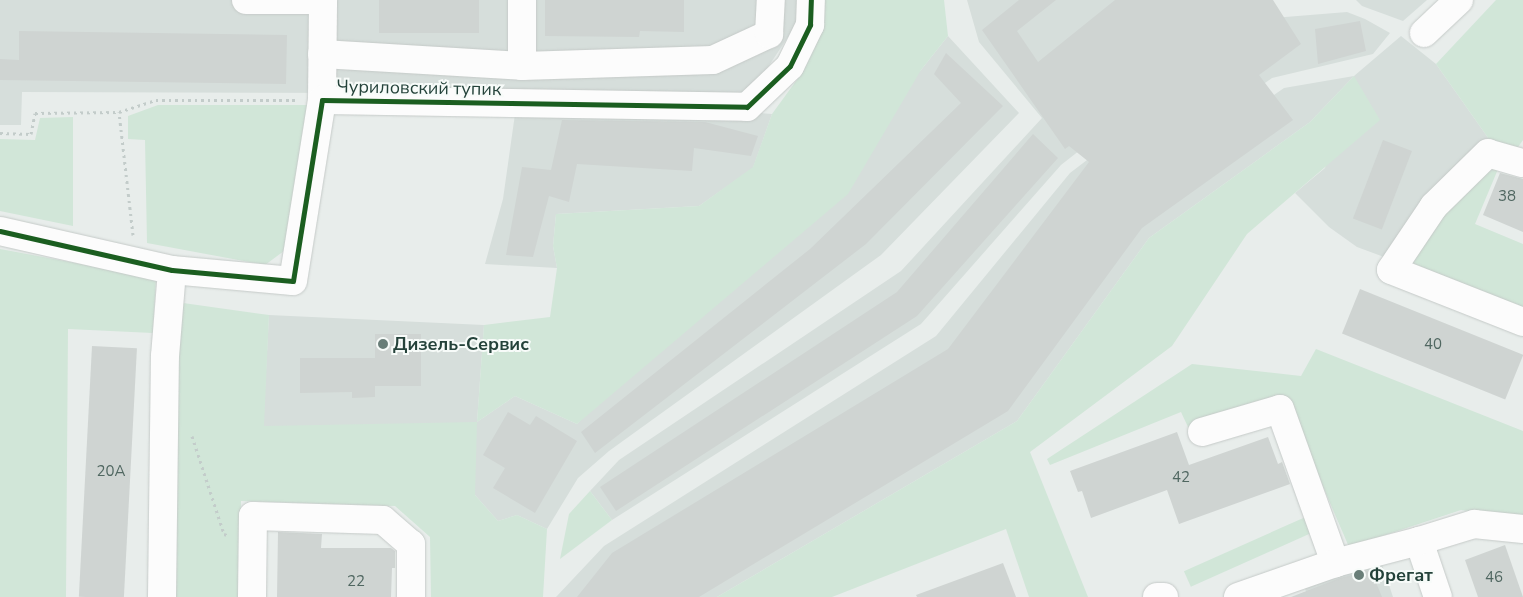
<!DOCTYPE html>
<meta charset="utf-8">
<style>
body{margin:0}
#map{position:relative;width:1523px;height:597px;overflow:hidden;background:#e8edeb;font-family:"Nunito Sans",sans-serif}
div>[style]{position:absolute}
.built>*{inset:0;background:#d6dedb}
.green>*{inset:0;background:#d1e6d8;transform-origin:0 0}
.building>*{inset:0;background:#cfd4d2;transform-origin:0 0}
.path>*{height:3px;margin-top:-1.5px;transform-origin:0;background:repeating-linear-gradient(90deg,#c3ccca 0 2.5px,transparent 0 6.5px)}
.roads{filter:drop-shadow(0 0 1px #c5cac8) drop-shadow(0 0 1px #c5cac8)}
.minor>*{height:28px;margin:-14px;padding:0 14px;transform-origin:14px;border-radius:14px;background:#fcfcfc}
.cycleway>*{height:5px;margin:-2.5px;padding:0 2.5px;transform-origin:2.5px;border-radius:2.5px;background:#1b5e20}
.dots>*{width:14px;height:14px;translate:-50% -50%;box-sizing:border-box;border:2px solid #f7fbf9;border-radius:50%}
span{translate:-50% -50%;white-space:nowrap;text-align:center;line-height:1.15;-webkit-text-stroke:4px #f7fbf9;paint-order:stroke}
.number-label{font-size:15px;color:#506761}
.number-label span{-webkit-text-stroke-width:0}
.street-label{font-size:18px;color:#24423a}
.poi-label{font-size:18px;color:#24423a;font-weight:700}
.left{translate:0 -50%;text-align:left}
</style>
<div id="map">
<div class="built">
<div style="clip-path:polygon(0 0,800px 0,800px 19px,750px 94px,22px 92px,21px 125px,0 125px)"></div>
<div style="clip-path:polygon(967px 0,1271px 0,1061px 165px,921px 324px,612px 520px,590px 491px,619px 460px,901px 271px,1042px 118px,979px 42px)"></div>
<div style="clip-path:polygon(1356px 0,1427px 0,1403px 21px,1362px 6px)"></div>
<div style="clip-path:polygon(1347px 12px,1365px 19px,1390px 33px,1373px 54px,1272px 78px,1115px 190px,966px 374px,613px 597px,556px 597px,604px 546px,936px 336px,1070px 173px,1273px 18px)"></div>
<div style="clip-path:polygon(948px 36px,1019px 113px,881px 255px,609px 451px,578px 478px,547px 529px,517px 515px,498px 521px,475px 495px,263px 426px,269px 315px,484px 325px,477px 422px,515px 396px,577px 424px,921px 70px)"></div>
<div style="clip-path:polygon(1401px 36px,1436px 64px,1491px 142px,1384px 257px,1357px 247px,1329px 227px,1295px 193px,1325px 168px,1354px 76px,1310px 122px,1149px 238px,1017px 421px,717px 597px,637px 597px,983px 386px,1124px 200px,1284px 88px,1354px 76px)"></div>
<div style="clip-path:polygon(516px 107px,749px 112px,772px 114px,753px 168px,699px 206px,556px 214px,553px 246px,557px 268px,485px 264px,503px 199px)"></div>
<div style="clip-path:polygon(1381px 561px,1393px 597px,1308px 597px,1303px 583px)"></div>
</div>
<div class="green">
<div style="clip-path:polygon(822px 0,944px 0,948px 36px,921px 70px,848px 194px,577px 424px,515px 396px,477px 422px,475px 495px,498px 521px,517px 515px,547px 529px,543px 597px,431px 597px,430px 537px,395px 506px,241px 501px,239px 597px,170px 597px,176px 302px,269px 315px,264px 426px,477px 422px,484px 325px,550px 317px,557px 268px,553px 246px,556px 214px,699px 206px,753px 167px,772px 114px,804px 70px,822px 13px)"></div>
<div style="clip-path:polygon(1496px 0,1523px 0,1523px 140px,1516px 150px,1491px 142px,1436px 64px)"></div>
<div style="clip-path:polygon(1354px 76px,1380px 120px,1247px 234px,1172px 346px,1030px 452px,1088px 597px,1029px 597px,1006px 529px,832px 597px,717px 597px,1017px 421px,1149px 238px,1310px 122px)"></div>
<div style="clip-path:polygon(158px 105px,309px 105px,288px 248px,265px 265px,147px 243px,145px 140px,128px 139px,128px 116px)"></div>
<div style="clip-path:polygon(73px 117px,73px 226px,0 211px,0 139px,35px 140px,40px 118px)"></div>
<div style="clip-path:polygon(1488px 159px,1501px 162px,1475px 224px,1523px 244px,1523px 312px,1404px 267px,1441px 209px)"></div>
<div style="clip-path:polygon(0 249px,156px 278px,153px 333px,68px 329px,66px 597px,0 597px)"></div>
<div style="clip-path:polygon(1316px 349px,1523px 431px,1523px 518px,1461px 510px,1349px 547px,1284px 396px,1188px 427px,1181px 412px,1050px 465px,1047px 459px,1192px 364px,1301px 376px)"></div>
<div style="clip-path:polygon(590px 491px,612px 520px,560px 559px,569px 514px)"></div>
<div style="left:1310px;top:515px;width:17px;height:138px;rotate:66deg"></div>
</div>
<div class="building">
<div style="left:379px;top:0;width:100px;height:33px"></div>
<div style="clip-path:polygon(545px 0,684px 0,684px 32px,640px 31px,639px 37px,545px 36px)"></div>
<div style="clip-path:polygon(1019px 0,1056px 0,1017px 31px,1038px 62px,1115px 0,1273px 0,1301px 44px,1259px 75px,1293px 120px,1142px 228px,1008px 411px,699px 597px,577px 597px,612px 553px,948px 349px,1089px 162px,1069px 146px,1065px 149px,982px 30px)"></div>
<div style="clip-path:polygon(1360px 21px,1366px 51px,1318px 64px,1315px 29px)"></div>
<div style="clip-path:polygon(19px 31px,287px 35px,286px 84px,0 80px,0 59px,19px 60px)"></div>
<div style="clip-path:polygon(946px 53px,1003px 106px,866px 244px,595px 453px,581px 432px,810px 249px,961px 103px,934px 74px)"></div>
<div style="clip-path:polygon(562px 120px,705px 122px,758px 136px,751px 156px,694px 148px,692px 171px,577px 164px,569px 202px,549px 196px,533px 257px,506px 255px,522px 167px,551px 170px)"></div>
<div style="clip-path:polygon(1033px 134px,1058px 158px,917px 316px,616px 511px,600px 487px,897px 292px)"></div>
<div style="left:1383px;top:140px;width:31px;height:84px;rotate:21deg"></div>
<div style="clip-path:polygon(1500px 173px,1523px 179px,1523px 232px,1483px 215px)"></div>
<div style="left:1360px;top:289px;width:176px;height:48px;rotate:22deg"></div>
<div style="clip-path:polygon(375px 334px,421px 334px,421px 386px,375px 386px,375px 397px,352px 398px,352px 392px,300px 393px,300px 358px,375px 358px)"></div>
<div style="left:92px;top:346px;width:45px;height:251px;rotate:3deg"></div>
<div style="clip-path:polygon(508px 412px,530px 425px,536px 416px,577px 441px,535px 513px,493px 488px,505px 468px,483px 455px)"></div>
<div style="clip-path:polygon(1177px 432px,1189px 465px,1268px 437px,1278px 464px,1282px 462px,1290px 484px,1179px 524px,1167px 490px,1091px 518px,1082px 491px,1078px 492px,1070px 471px)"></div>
<div style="clip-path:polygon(278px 532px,322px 534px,321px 548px,391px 548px,395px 551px,395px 568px,392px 568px,391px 597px,277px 597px)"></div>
<div style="clip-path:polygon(1505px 545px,1523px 597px,1478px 597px,1465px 560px)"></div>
<div style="clip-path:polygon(1003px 563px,1016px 597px,917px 597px,916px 595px)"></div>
<div style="clip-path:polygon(1371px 570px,1382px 597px,1291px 597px,1340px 578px)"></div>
</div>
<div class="path">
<div style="left:0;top:133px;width:31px;rotate:2deg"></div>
<div style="left:31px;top:134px;width:21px;rotate:-79deg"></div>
<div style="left:35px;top:113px;width:84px;rotate:-0.7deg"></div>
<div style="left:133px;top:235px;width:124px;rotate:-96.5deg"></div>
<div style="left:119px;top:112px;width:39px;rotate:-18deg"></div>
<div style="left:156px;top:100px;width:141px"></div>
<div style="left:192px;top:436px;width:103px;rotate:71.9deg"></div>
<div style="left:224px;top:534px;width:3px;rotate:18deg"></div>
</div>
<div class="roads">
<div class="minor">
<div style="left:246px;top:0;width:77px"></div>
<div style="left:1424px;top:33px;width:48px;rotate:-43.3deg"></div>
<div style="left:322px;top:54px;width:200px;rotate:3.4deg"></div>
<div style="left:522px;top:66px;width:191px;rotate:-1.8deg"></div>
<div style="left:713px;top:60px;width:62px;rotate:-24.9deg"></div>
<div style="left:769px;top:34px;width:34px;rotate:-87deg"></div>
<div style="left:522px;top:66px;width:66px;rotate:-90deg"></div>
<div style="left:322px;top:100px;width:100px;rotate:-89.4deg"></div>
<div style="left:1522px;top:163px;width:35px;rotate:-164deg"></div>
<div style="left:1488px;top:153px;width:76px;rotate:135.5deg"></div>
<div style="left:1434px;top:206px;width:77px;rotate:123.9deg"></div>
<div style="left:1391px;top:270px;width:142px;rotate:21.5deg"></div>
<div style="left:0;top:231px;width:176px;rotate:12.8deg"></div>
<div style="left:172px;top:270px;width:121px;rotate:5.2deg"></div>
<div style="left:293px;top:281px;width:183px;rotate:-80.9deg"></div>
<div style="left:322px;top:100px;width:425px;rotate:0.9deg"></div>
<div style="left:747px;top:107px;width:59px;rotate:-43.6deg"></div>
<div style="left:790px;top:66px;width:46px;rotate:-64deg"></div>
<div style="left:810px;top:25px;width:25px;rotate:-88deg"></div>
<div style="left:1202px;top:432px;width:81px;rotate:-16.4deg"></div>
<div style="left:1280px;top:409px;width:164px;rotate:70.3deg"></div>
<div style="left:1419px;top:541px;width:59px;rotate:71.3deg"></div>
<div style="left:162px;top:597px;width:241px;rotate:-89.3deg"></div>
<div style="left:165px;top:356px;width:86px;rotate:-85.3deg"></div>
<div style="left:252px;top:597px;width:81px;rotate:-89.3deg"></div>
<div style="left:253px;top:516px;width:130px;rotate:1.8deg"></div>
<div style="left:383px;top:520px;width:37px;rotate:41deg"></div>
<div style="left:411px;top:544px;width:53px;rotate:90deg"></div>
<div style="left:1157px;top:597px;width:7px"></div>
<div style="left:1238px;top:597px;width:103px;rotate:-19.3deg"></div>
<div style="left:1335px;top:563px;width:87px;rotate:-14.7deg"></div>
<div style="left:1419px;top:541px;width:58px;rotate:-17.2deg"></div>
<div style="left:1474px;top:524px;width:49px;rotate:5.8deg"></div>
</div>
</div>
<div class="cycleway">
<div style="left:0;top:231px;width:176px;rotate:12.8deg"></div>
<div style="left:172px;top:270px;width:121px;rotate:5.2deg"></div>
<div style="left:293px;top:281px;width:183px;rotate:-80.9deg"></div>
<div style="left:322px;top:100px;width:425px;rotate:0.9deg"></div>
<div style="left:747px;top:107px;width:59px;rotate:-43.6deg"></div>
<div style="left:790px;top:66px;width:46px;rotate:-64deg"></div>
<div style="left:810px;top:25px;width:25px;rotate:-88deg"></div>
</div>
<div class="dots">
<div style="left:383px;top:344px;background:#697e78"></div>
<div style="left:1359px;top:575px;background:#697e78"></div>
</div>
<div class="number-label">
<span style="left:1507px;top:197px">38</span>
<span style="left:1433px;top:345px">40</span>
<span style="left:111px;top:472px">20А</span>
<span style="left:1181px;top:478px">42</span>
<span style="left:1494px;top:578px">46</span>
<span style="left:356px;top:582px">22</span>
</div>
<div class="street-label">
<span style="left:419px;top:88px;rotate:1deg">Чуриловский тупик</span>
</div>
<div class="poi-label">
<span class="left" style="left:393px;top:344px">Дизель-Сервис</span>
<span class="left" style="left:1369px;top:575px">Фрегат</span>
</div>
</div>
